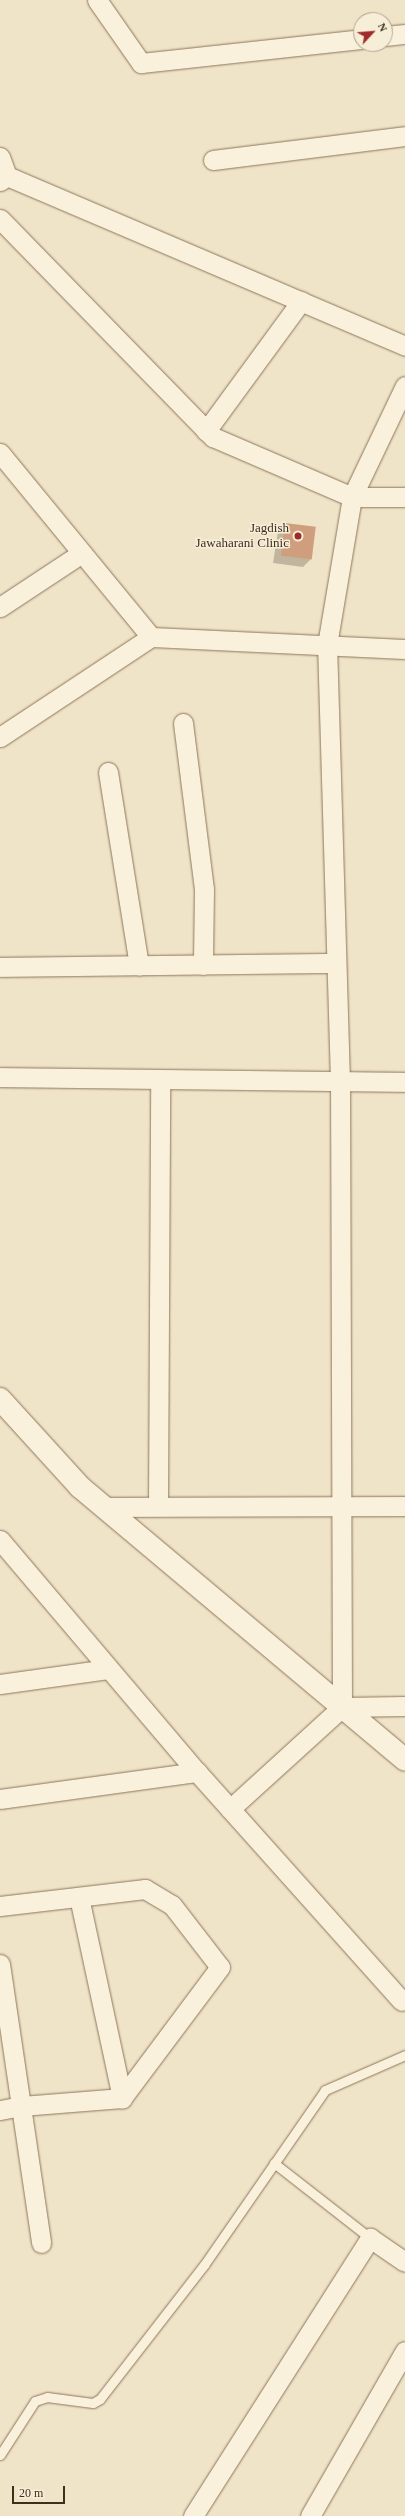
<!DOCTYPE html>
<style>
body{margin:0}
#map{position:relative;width:405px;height:2516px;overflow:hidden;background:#f0e4c8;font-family:"Times New Roman",serif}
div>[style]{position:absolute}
.shadow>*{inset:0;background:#0003}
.building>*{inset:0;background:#cf9f7d;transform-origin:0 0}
.roads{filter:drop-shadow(0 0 1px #8d765c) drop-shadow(0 0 1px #8d765c)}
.lane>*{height:9px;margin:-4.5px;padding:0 4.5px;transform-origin:4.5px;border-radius:4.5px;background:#faf1dc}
.street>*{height:19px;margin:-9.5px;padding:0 9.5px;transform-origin:9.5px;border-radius:9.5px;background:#faf1dc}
.secondary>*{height:22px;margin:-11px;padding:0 11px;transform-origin:11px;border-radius:11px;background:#faf1dc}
.dots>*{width:11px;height:11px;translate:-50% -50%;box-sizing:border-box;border:2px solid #f7eed8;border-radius:50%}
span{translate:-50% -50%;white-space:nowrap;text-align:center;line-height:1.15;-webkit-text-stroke:3px #f7eed8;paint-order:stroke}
.poi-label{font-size:13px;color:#3d2e20}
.right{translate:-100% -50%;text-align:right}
.north{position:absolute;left:353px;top:12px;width:40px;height:40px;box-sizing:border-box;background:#f7eed8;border:1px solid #ada18e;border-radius:50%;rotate:64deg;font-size:11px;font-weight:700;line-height:16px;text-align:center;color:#3d2e20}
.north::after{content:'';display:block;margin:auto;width:14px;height:18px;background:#9e2a2b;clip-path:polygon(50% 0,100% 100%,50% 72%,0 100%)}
.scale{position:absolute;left:12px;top:2486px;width:53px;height:18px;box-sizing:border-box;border:2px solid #3d2e20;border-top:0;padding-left:5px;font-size:12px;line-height:14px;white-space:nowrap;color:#3d2e20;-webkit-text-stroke:3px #f7eed8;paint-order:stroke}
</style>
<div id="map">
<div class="shadow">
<div style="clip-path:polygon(285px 524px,314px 528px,310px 560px,303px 567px,273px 563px,278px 531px)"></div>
</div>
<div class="building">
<div style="left:285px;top:523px;width:31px;height:33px;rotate:7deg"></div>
</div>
<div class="roads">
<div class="lane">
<div style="left:274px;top:2163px;width:122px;rotate:38deg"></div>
<div style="left:0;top:2455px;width:64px;rotate:-57.1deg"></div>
<div style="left:35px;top:2401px;width:13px;rotate:-18deg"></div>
<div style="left:47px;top:2397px;width:46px;rotate:7.4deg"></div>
<div style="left:93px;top:2403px;width:8px;rotate:-30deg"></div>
<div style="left:100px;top:2399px;width:170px;rotate:-52.2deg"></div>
<div style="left:204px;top:2265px;width:213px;rotate:-55.3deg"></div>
<div style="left:325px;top:2090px;width:87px;rotate:-23.6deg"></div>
</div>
<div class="street">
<div style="left:97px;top:0;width:77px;rotate:55.1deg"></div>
<div style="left:141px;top:63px;width:221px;rotate:-6.2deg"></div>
<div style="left:385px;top:36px;width:20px;rotate:-6deg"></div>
<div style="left:0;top:157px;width:20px;rotate:70deg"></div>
<div style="left:213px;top:160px;width:193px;rotate:-7.1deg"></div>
<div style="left:0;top:181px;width:9px;rotate:-36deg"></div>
<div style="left:7px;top:176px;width:433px;rotate:23.1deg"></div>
<div style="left:0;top:219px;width:305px;rotate:45.7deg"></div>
<div style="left:213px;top:437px;width:151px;rotate:23.3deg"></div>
<div style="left:352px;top:497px;width:53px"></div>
<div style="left:206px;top:431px;width:161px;rotate:-53.8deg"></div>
<div style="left:0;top:453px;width:238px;rotate:50.6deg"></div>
<div style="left:0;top:607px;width:98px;rotate:-33.4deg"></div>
<div style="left:183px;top:723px;width:167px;rotate:82.8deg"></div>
<div style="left:204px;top:889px;width:76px;rotate:90.8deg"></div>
<div style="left:0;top:737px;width:181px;rotate:-33.5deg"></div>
<div style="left:151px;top:637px;width:254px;rotate:2.7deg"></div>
<div style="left:108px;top:772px;width:196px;rotate:80.9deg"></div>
<div style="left:0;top:967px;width:336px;rotate:-0.7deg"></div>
<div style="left:0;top:1077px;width:405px;rotate:0.7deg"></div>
<div style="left:158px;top:1506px;width:427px;rotate:-89.7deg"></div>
<div style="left:104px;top:1507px;width:301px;rotate:-0.2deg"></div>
<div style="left:0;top:1540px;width:304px;rotate:49.7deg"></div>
<div style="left:197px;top:1772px;width:307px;rotate:48.2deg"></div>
<div style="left:0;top:1684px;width:109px;rotate:-7.9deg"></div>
<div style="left:342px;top:1707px;width:626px;rotate:-90.18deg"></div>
<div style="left:340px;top:1081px;width:436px;rotate:-91.7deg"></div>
<div style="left:327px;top:645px;width:150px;rotate:-80.4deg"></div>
<div style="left:352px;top:497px;width:123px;rotate:-64.5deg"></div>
<div style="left:0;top:1799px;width:199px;rotate:-7.8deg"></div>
<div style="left:230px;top:1809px;width:151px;rotate:-42.3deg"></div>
<div style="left:342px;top:1707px;width:63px;rotate:-0.9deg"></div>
<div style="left:79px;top:1897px;width:206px;rotate:77.9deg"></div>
<div style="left:0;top:1906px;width:146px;rotate:-6.7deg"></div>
<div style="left:145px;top:1889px;width:31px;rotate:31deg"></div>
<div style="left:172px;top:1905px;width:78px;rotate:52.3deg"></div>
<div style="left:220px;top:1967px;width:164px;rotate:126.8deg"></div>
<div style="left:122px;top:2098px;width:101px;rotate:175.5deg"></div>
<div style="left:21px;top:2106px;width:21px;rotate:169deg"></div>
<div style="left:0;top:1964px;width:282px;rotate:81.6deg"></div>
<div style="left:193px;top:2516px;width:330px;rotate:-57.5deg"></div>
<div style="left:370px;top:2238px;width:42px;rotate:34.4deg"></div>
<div style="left:310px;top:2516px;width:190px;rotate:-60.1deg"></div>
</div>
<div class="secondary">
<div style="left:0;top:1399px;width:119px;rotate:47.7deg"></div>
<div style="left:80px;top:1487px;width:424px;rotate:40deg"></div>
</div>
</div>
<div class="dots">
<div style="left:298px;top:536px;background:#9e2a2b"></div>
</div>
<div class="poi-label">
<span class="right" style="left:289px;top:536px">Jagdish<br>Jawaharani Clinic</span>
</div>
<div class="north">N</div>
<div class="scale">20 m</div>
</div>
